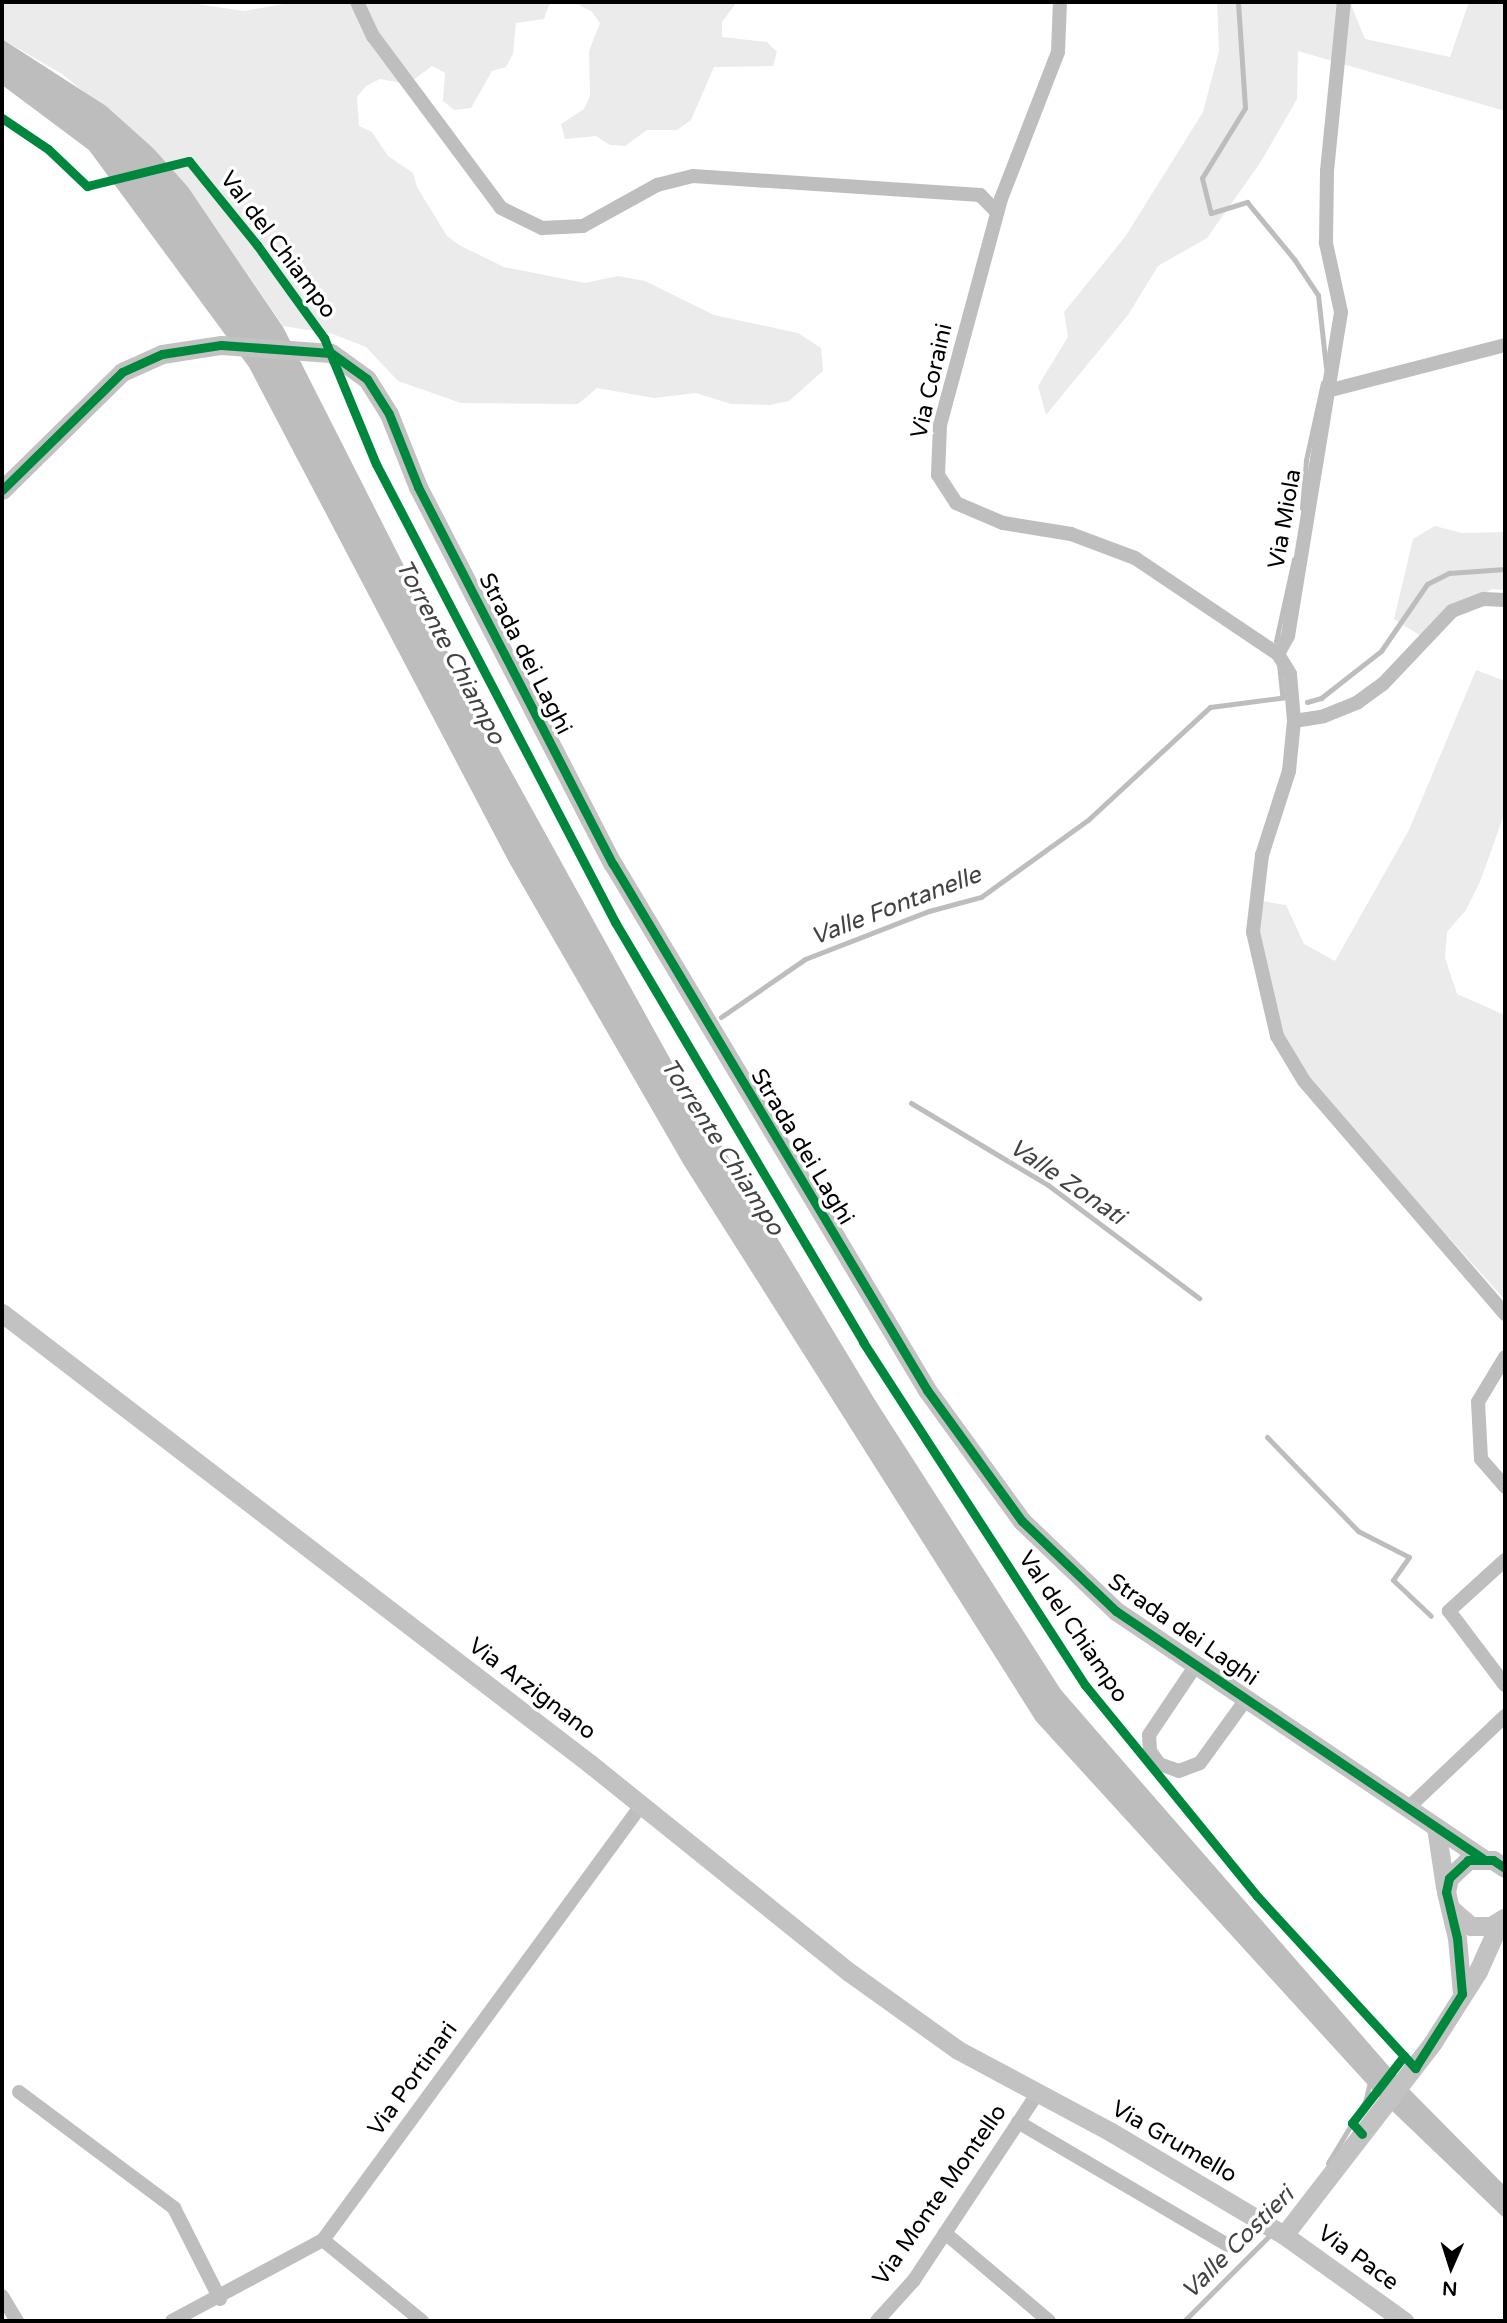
<!DOCTYPE html>
<style>
body{margin:0}
#map{position:relative;width:1507px;height:2323px;overflow:hidden;background:#fff;font-family:"Varela Round",sans-serif}
div>[style]{position:absolute}
.green>*{inset:0;background:#ebebeb}
.water>*{inset:0;background:#bdbdbd}
.stream>*{height:5px;margin:-2.5px;padding:0 2.5px;transform-origin:2.5px;border-radius:2.5px;background:#bdbdbd}
.street>*{height:14px;margin:-7px;padding:0 7px;transform-origin:7px;border-radius:7px;background:#bebebe}
.secondary>*{height:19px;margin:-9.5px;padding:0 9.5px;transform-origin:9.5px;border-radius:9.5px;background:#c2c2c2}
.cycleway>*{height:9px;margin:-4.5px;padding:0 4.5px;transform-origin:4.5px;border-radius:4.5px;background:#00873e}
span{translate:-50% -50%;white-space:nowrap;text-align:center;line-height:1.15;-webkit-text-stroke:7px #fff;paint-order:stroke}
.street-label{font-size:23px;color:#000}
.water-label{font-size:24px;color:#424242;font-style:italic}
.frame{position:absolute;inset:0;border:4px solid #000;pointer-events:none}
.north{position:absolute;left:1416px;top:2232px;width:70px;height:70px;-webkit-text-stroke:5px #fff;paint-order:stroke;rotate:183deg;font-size:19px;font-weight:700;line-height:28px;text-align:center;color:#000}
.north::after{content:'';display:block;margin:auto;width:24px;height:32px;background:#000;clip-path:polygon(50% 0,100% 100%,50% 72%,0 100%)}
</style>
<div id="map">
<div class="green">
<div style="clip-path:polygon(2px 2px,183px 2px,244px 11px,295px 2px,556px 2px,549px 5px,544px 19px,516px 23px,513px 54px,506px 67px,492px 71px,471px 108px,454px 110px,443px 101px,445px 73px,432px 66px,408px 84px,380px 79px,366px 86px,357px 97px,359px 126px,372px 132px,388px 156px,413px 173px,417px 187px,447px 236px,459px 245px,504px 267px,585px 283px,618px 276px,645px 281px,714px 315px,798px 333px,821px 348px,823px 371px,789px 401px,770px 405px,731px 404px,696px 393px,654px 398px,597px 388px,578px 404px,461px 403px,398px 381px,366px 347px,333px 334px,283px 326px,188px 187px,154px 149px,62px 74px,2px 39px)"></div>
<div style="clip-path:polygon(574px 2px,737px 2px,722px 22px,722px 37px,767px 42px,777px 52px,773px 66px,714px 67px,691px 120px,677px 130px,647px 130px,625px 146px,610px 145px,596px 136px,565px 139px,561px 124px,584px 109px,590px 96px,589px 51px,600px 23px,592px 12px)"></div>
<div style="clip-path:polygon(1217px 2px,1350px 2px,1365px 39px,1450px 57px,1469px 2px,1505px 2px,1505px 111px,1298px 51px,1297px 99px,1260px 163px,1207px 238px,1158px 266px,1128px 315px,1046px 415px,1038px 386px,1068px 337px,1064px 312px,1125px 237px,1203px 112px,1219px 51px)"></div>
<div style="clip-path:polygon(1435px 526px,1462px 533px,1505px 532px,1505px 590px,1492px 589px,1421px 636px,1394px 619px,1413px 539px)"></div>
<div style="clip-path:polygon(1476px 670px,1505px 681px,1505px 812px,1480px 882px,1466px 910px,1447px 932px,1445px 958px,1457px 994px,1505px 1015px,1505px 1300px,1304px 1076px,1280px 1034px,1259px 946px,1255px 900px,1286px 905px,1304px 944px,1335px 961px,1409px 830px)"></div>
</div>
<div class="water">
<div style="clip-path:polygon(2px 39px,106px 106px,154px 149px,188px 187px,283px 327px,475px 706px,679px 1075px,875px 1400px,1061px 1690px,1405px 2085px,1505px 2186px,1505px 2219px,1389px 2108px,1036px 1721px,684px 1165px,509px 862px,249px 367px,89px 150px,2px 85px)"></div>
</div>
<div class="stream">
<div style="left:1238px;top:2px;width:106px;rotate:86.2deg"></div>
<div style="left:1245px;top:108px;width:82px;rotate:121.6deg"></div>
<div style="left:1202px;top:178px;width:36px;rotate:76deg"></div>
<div style="left:1211px;top:213px;width:38px;rotate:-17deg"></div>
<div style="left:1247px;top:202px;width:74px;rotate:50.5deg"></div>
<div style="left:1294px;top:259px;width:43px;rotate:56.3deg"></div>
<div style="left:1318px;top:295px;width:72px;rotate:83.7deg"></div>
<div style="left:1302px;top:508px;width:48px;rotate:-85.2deg"></div>
<div style="left:1306px;top:460px;width:79px;rotate:-77.6deg"></div>
<div style="left:1276px;top:641px;width:84px;rotate:-77.6deg"></div>
<div style="left:1279px;top:664px;width:31px;rotate:84deg"></div>
<div style="left:1307px;top:702px;width:15px;rotate:-16deg"></div>
<div style="left:1321px;top:698px;width:76px;rotate:-38.1deg"></div>
<div style="left:1381px;top:651px;width:81px;rotate:-55.5deg"></div>
<div style="left:1427px;top:584px;width:25px;rotate:-27deg"></div>
<div style="left:1449px;top:573px;width:56px;rotate:-4.1deg"></div>
<div style="left:721px;top:1017px;width:102px;rotate:-34.6deg"></div>
<div style="left:805px;top:959px;width:133px;rotate:-21.2deg"></div>
<div style="left:929px;top:911px;width:54px;rotate:-15.1deg"></div>
<div style="left:981px;top:897px;width:133px;rotate:-35.8deg"></div>
<div style="left:1089px;top:819px;width:165px;rotate:-42.8deg"></div>
<div style="left:1210px;top:707px;width:78px;rotate:-7.4deg"></div>
<div style="left:911px;top:1103px;width:160px;rotate:30.9deg"></div>
<div style="left:1048px;top:1185px;width:189px;rotate:36.8deg"></div>
<div style="left:1267px;top:1437px;width:131px;rotate:45.9deg"></div>
<div style="left:1358px;top:1531px;width:57px;rotate:27deg"></div>
<div style="left:1409px;top:1557px;width:28px;rotate:125deg"></div>
<div style="left:1393px;top:1580px;width:52px;rotate:43.5deg"></div>
<div style="left:1328px;top:2163px;width:71px;rotate:-58.8deg"></div>
<div style="left:1365px;top:2102px;width:21px;rotate:-76deg"></div>
<div style="left:1184px;top:2321px;width:124px;rotate:-45deg"></div>
</div>
<div class="street">
<div style="left:357px;top:2px;width:38px;rotate:65deg"></div>
<div style="left:373px;top:36px;width:214px;rotate:53.3deg"></div>
<div style="left:501px;top:208px;width:46px;rotate:26deg"></div>
<div style="left:542px;top:228px;width:41px;rotate:-2.8deg"></div>
<div style="left:583px;top:226px;width:85px;rotate:-29deg"></div>
<div style="left:657px;top:185px;width:37px;rotate:-14deg"></div>
<div style="left:693px;top:176px;width:288px;rotate:3.8deg"></div>
<div style="left:980px;top:195px;width:24px;rotate:45deg"></div>
<div style="left:1060px;top:2px;width:50px;rotate:92.3deg"></div>
<div style="left:1058px;top:52px;width:158px;rotate:111.2deg"></div>
<div style="left:1001px;top:199px;width:234px;rotate:105.1deg"></div>
<div style="left:940px;top:425px;width:50px;rotate:92.3deg"></div>
<div style="left:938px;top:475px;width:33px;rotate:57deg"></div>
<div style="left:956px;top:503px;width:51px;rotate:23.1deg"></div>
<div style="left:1003px;top:523px;width:69px;rotate:9.2deg"></div>
<div style="left:1071px;top:534px;width:68px;rotate:20.6deg"></div>
<div style="left:1135px;top:558px;width:172px;rotate:33.9deg"></div>
<div style="left:1278px;top:654px;width:23px;rotate:59deg"></div>
<div style="left:1290px;top:674px;width:47px;rotate:85.1deg"></div>
<div style="left:1294px;top:721px;width:50px;rotate:95.7deg"></div>
<div style="left:1289px;top:771px;width:88px;rotate:107.8deg"></div>
<div style="left:1262px;top:855px;width:78px;rotate:96.7deg"></div>
<div style="left:1253px;top:932px;width:107px;rotate:77deg"></div>
<div style="left:1277px;top:1036px;width:52px;rotate:59deg"></div>
<div style="left:1304px;top:1081px;width:308px;rotate:49.2deg"></div>
<div style="left:1331px;top:390px;width:180px;rotate:-14.5deg"></div>
<div style="left:1278px;top:654px;width:21px;rotate:-61deg"></div>
<div style="left:1288px;top:636px;width:328px;rotate:-80.7deg"></div>
<div style="left:1341px;top:312px;width:71px;rotate:-102.3deg"></div>
<div style="left:1326px;top:243px;width:72px;rotate:-89.2deg"></div>
<div style="left:1327px;top:171px;width:170px;rotate:-84.3deg"></div>
<div style="left:1294px;top:721px;width:30px;rotate:-9deg"></div>
<div style="left:1324px;top:716px;width:37px;rotate:-22deg"></div>
<div style="left:1358px;top:702px;width:31px;rotate:-36deg"></div>
<div style="left:1383px;top:684px;width:100px;rotate:-46.6deg"></div>
<div style="left:1452px;top:611px;width:34px;rotate:-21deg"></div>
<div style="left:1484px;top:599px;width:21px;rotate:3deg"></div>
<div style="left:1505px;top:1357px;width:52px;rotate:121deg"></div>
<div style="left:1478px;top:1402px;width:57px;rotate:87deg"></div>
<div style="left:1481px;top:1459px;width:37px;rotate:49deg"></div>
<div style="left:1505px;top:1560px;width:76px;rotate:137.7deg"></div>
<div style="left:1449px;top:1611px;width:93px;rotate:52.9deg"></div>
<div style="left:1196px;top:1665px;width:84px;rotate:123.9deg"></div>
<div style="left:1149px;top:1735px;width:16px;rotate:86deg"></div>
<div style="left:1150px;top:1751px;width:16px;rotate:55deg"></div>
<div style="left:1159px;top:1764px;width:21px;rotate:19deg"></div>
<div style="left:1179px;top:1771px;width:22px;rotate:-21deg"></div>
<div style="left:1200px;top:1763px;width:80px;rotate:-54.1deg"></div>
<div style="left:1408px;top:1808px;width:134px;rotate:-43.5deg"></div>
<div style="left:19px;top:2092px;width:194px;rotate:36.8deg"></div>
<div style="left:174px;top:2208px;width:102px;rotate:63.2deg"></div>
<div style="left:1018px;top:2122px;width:243px;rotate:30.4deg"></div>
<div style="left:945px;top:2233px;width:136px;rotate:40.2deg"></div>
<div style="left:323px;top:2240px;width:128px;rotate:39.3deg"></div>
<div style="left:2px;top:2296px;width:29px;rotate:59deg"></div>
<div style="left:172px;top:2321px;width:171px;rotate:-28.2deg"></div>
<div style="left:323px;top:2240px;width:537px;rotate:-53.79deg"></div>
<div style="left:877px;top:2321px;width:55px;rotate:-47.9deg"></div>
<div style="left:914px;top:2280px;width:224px;rotate:-56.5deg"></div>
</div>
<div class="secondary">
<div style="left:2px;top:490px;width:168px;rotate:-44.5deg"></div>
<div style="left:122px;top:372px;width:44px;rotate:-24.2deg"></div>
<div style="left:162px;top:354px;width:60px;rotate:-8.7deg"></div>
<div style="left:221px;top:345px;width:110px;rotate:4.2deg"></div>
<div style="left:331px;top:353px;width:44px;rotate:35.8deg"></div>
<div style="left:367px;top:379px;width:41px;rotate:57.8deg"></div>
<div style="left:389px;top:414px;width:79px;rotate:68.3deg"></div>
<div style="left:418px;top:487px;width:424px;rotate:62.7deg"></div>
<div style="left:613px;top:864px;width:613px;rotate:59.16deg"></div>
<div style="left:927px;top:1390px;width:162px;rotate:54.1deg"></div>
<div style="left:1022px;top:1521px;width:130px;rotate:43.8deg"></div>
<div style="left:1116px;top:1611px;width:442px;rotate:34deg"></div>
<div style="left:2px;top:1313px;width:740px;rotate:37.47deg"></div>
<div style="left:589px;top:1763px;width:334px;rotate:38.8deg"></div>
<div style="left:849px;top:1972px;width:134px;rotate:35.6deg"></div>
<div style="left:958px;top:2050px;width:174px;rotate:28.2deg"></div>
<div style="left:1111px;top:2132px;width:201px;rotate:30.8deg"></div>
<div style="left:1284px;top:2235px;width:148px;rotate:35.6deg"></div>
<div style="left:1436px;top:1827px;width:61px;rotate:81.5deg"></div>
<div style="left:1450px;top:1908px;width:28px;rotate:41deg"></div>
<div style="left:1471px;top:1926px;width:20px"></div>
<div style="left:1491px;top:1926px;width:15px;rotate:-32deg"></div>
<div style="left:1462px;top:1994px;width:56px;rotate:-95.1deg"></div>
<div style="left:1457px;top:1938px;width:47px;rotate:-103.4deg"></div>
<div style="left:1446px;top:1892px;width:14px;rotate:-78deg"></div>
<div style="left:1449px;top:1878px;width:26px;rotate:-43deg"></div>
<div style="left:1468px;top:1860px;width:25px"></div>
<div style="left:1493px;top:1860px;width:14px;rotate:34deg"></div>
<div style="left:1284px;top:2235px;width:244px;rotate:-52.3deg"></div>
<div style="left:1433px;top:2042px;width:84px;rotate:-57.6deg"></div>
<div style="left:1478px;top:1971px;width:54px;rotate:-65.8deg"></div>
</div>
<div class="cycleway">
<div style="left:2px;top:118px;width:55px;rotate:34deg"></div>
<div style="left:48px;top:149px;width:54px;rotate:43.5deg"></div>
<div style="left:87px;top:186px;width:105px;rotate:-13.8deg"></div>
<div style="left:189px;top:161px;width:108px;rotate:51deg"></div>
<div style="left:257px;top:245px;width:115px;rotate:54.2deg"></div>
<div style="left:324px;top:338px;width:136px;rotate:67.6deg"></div>
<div style="left:376px;top:464px;width:517px;rotate:62.44deg"></div>
<div style="left:615px;top:922px;width:488px;rotate:59.4deg"></div>
<div style="left:863px;top:1342px;width:409px;rotate:57.1deg"></div>
<div style="left:1085px;top:1685px;width:272px;rotate:50.8deg"></div>
<div style="left:1257px;top:1896px;width:234px;rotate:47.4deg"></div>
<div style="left:1415px;top:2068px;width:88px;rotate:-57.6deg"></div>
<div style="left:1462px;top:1994px;width:56px;rotate:-95.1deg"></div>
<div style="left:1457px;top:1938px;width:47px;rotate:-103.4deg"></div>
<div style="left:1446px;top:1892px;width:14px;rotate:-78deg"></div>
<div style="left:1449px;top:1878px;width:26px;rotate:-43deg"></div>
<div style="left:1468px;top:1860px;width:25px"></div>
<div style="left:1493px;top:1860px;width:14px;rotate:34deg"></div>
<div style="left:2px;top:490px;width:168px;rotate:-44.5deg"></div>
<div style="left:122px;top:372px;width:44px;rotate:-24.2deg"></div>
<div style="left:162px;top:354px;width:60px;rotate:-8.7deg"></div>
<div style="left:221px;top:345px;width:110px;rotate:4.2deg"></div>
<div style="left:331px;top:353px;width:44px;rotate:35.8deg"></div>
<div style="left:367px;top:379px;width:41px;rotate:57.8deg"></div>
<div style="left:389px;top:414px;width:79px;rotate:68.3deg"></div>
<div style="left:418px;top:487px;width:424px;rotate:62.7deg"></div>
<div style="left:613px;top:864px;width:613px;rotate:59.16deg"></div>
<div style="left:927px;top:1390px;width:162px;rotate:54.1deg"></div>
<div style="left:1022px;top:1521px;width:130px;rotate:43.8deg"></div>
<div style="left:1116px;top:1611px;width:442px;rotate:34deg"></div>
<div style="left:1362px;top:2134px;width:15px;rotate:-132deg"></div>
<div style="left:1352px;top:2123px;width:85px;rotate:-52.2deg"></div>
</div>
<div class="street-label">
<span style="left:278px;top:245px;rotate:53deg">Val del Chiampo</span>
<span style="left:932px;top:381px;rotate:-77deg">Via Coraini</span>
<span style="left:1285px;top:519px;rotate:-80deg">Via Miola</span>
<span style="left:525px;top:654px;rotate:63deg">Strada dei Laghi</span>
<span style="left:802px;top:1147px;rotate:59deg">Strada dei Laghi</span>
<span style="left:1073px;top:1627px;rotate:56deg">Val del Chiampo</span>
<span style="left:1183px;top:1630px;rotate:35deg">Strada dei Laghi</span>
<span style="left:532px;top:1689px;rotate:37deg">Via Arzignano</span>
<span style="left:413px;top:2079px;rotate:-54deg">Via Portinari</span>
<span style="left:1174px;top:2142px;rotate:30deg">Via Grumello</span>
<span style="left:940px;top:2195px;rotate:-55deg">Via Monte Montello</span>
<span style="left:1358px;top:2258px;rotate:36deg">Via Pace</span>
</div>
<div class="water-label">
<span style="left:450px;top:652px;rotate:62deg">Torrente Chiampo</span>
<span style="left:896px;top:906px;rotate:-21deg">Valle Fontanelle</span>
<span style="left:722px;top:1147px;rotate:57deg">Torrente Chiampo</span>
<span style="left:1067px;top:1182px;rotate:34deg">Valle Zonati</span>
<span style="left:1238px;top:2243px;rotate:-45deg">Valle Costieri</span>
</div>
<div class="frame"></div>
<div class="north">N</div>
</div>
